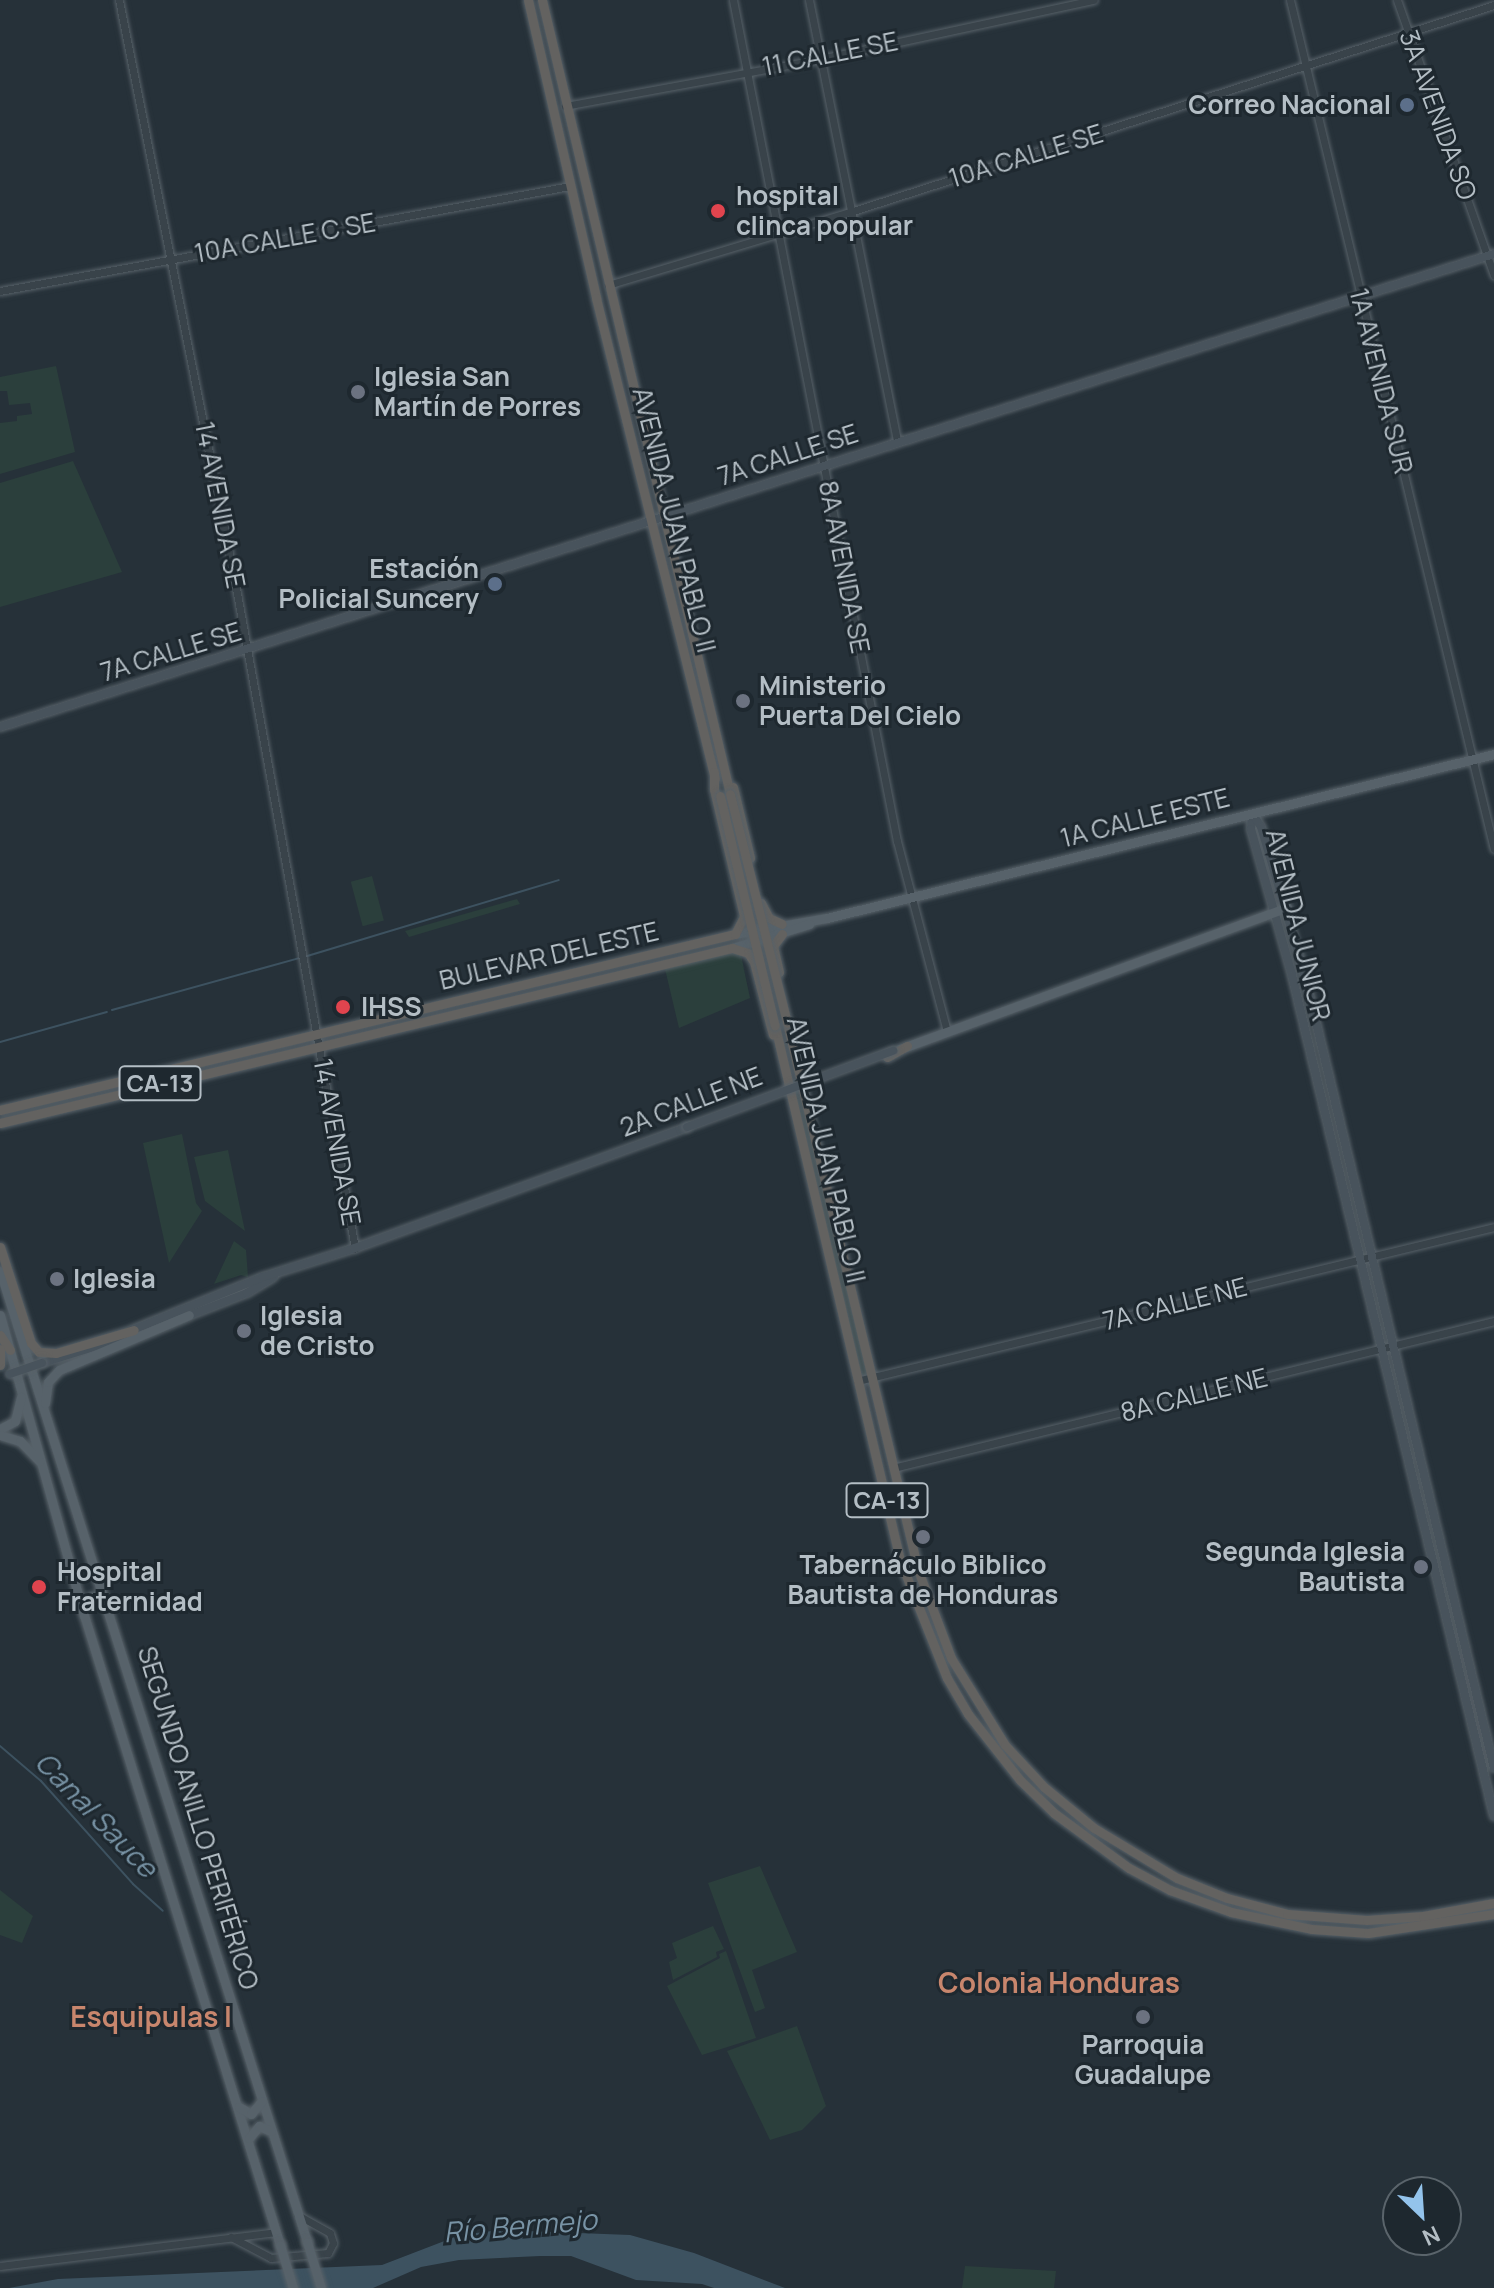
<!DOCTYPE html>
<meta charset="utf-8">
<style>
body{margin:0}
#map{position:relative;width:1494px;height:2288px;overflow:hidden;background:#263139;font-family:Manrope,sans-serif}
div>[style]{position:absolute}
.green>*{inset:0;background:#2b3f3c;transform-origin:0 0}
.water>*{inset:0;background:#3d5260}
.stream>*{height:2px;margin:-1px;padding:0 1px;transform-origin:1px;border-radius:1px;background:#3d5260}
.roads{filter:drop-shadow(0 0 2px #576168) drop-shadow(0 0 2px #576168)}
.tertiary>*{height:7px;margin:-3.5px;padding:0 3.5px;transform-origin:3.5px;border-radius:3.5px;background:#39434a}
.secondary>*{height:8px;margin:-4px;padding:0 4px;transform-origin:4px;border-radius:4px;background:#48535c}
.primary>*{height:9px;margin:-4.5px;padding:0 4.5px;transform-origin:4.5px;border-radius:4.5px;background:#57626a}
.trunk>*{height:9px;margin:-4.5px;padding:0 4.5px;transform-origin:4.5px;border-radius:4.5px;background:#636260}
.bridges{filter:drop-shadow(0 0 2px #576168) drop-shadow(0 0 2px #576168)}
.secondary-bridge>*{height:8px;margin:-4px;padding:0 4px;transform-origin:4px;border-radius:4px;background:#48535c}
.primary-bridge>*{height:9px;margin:-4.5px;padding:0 4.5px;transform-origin:4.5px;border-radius:4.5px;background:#57626a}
.trunk-bridge>*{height:9px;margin:-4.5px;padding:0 4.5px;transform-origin:4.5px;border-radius:4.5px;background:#636260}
.dots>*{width:22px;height:22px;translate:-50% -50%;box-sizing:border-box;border:4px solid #1e282f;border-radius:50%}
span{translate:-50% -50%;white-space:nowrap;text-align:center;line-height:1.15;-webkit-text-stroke:6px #1e282f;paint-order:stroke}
.shield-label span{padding:2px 6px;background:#1e282f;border:2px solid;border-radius:6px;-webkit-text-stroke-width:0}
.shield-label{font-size:24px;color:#b4bec5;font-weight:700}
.street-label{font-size:26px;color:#b4bec5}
.poi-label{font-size:26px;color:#b4bec5;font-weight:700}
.right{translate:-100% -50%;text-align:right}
.left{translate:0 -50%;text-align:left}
.water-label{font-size:28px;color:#7893a5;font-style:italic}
.neighbourhood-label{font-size:28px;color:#c8866d;font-weight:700}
.north{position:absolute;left:1382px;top:2176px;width:80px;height:80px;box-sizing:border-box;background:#1e282f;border:2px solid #5a646b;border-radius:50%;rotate:155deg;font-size:22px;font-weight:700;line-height:32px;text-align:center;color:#b4bec5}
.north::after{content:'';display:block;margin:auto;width:28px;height:36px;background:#93c3eb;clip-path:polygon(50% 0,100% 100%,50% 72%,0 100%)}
</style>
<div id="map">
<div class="green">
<div style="clip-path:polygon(56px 366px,75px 452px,0 474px,0 423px,17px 421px,17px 416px,32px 414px,30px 403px,9px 405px,7px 391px,0 391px,0 377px)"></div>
<div style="clip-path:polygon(73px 461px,122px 572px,0 607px,0 483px)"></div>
<div style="left:372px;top:876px;width:46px;height:22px;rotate:75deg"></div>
<div style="clip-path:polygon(517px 899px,520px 904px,409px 937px,405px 931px)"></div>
<div style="clip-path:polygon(740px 950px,750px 998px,679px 1028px,665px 969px)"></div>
<div style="left:803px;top:1088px;width:297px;height:14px;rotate:77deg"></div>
<div style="clip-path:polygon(182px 1134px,196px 1203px,202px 1211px,169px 1263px,143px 1143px)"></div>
<div style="clip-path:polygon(228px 1150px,239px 1203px,245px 1231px,205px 1201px,194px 1157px)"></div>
<div style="clip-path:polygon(234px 1241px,246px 1250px,248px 1277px,241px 1275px,214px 1284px)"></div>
<div style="clip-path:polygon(760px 1866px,797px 1952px,752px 1970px,765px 2008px,755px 2012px,708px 1883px)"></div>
<div style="clip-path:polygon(0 1890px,33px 1916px,22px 1943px,0 1935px)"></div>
<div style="clip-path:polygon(713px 1926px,724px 1949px,716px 1952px,717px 1957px,673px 1980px,669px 1962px,677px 1958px,672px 1943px)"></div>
<div style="clip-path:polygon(726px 1951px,756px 2038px,702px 2055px,667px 1986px,720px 1958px,719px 1954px)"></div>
<div style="clip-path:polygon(797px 2026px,826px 2106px,802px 2130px,770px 2140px,727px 2051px)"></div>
<div style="clip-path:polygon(965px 2266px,1056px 2271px,1054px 2288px,962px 2288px)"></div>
</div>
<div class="water">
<div style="clip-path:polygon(500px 2230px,630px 2235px,694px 2253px,785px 2288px,714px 2288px,702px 2284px,636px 2280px,571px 2256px,540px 2256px,459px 2260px,421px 2267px,373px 2288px,9px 2288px,58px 2279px,382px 2265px,460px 2235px)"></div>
</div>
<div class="stream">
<div style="left:304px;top:957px;width:266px;rotate:-16.8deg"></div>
<div style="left:112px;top:1010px;width:195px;rotate:-15.5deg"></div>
<div style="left:0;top:1042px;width:111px;rotate:-15.7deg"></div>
<div style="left:0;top:1746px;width:54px;rotate:40.5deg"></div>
<div style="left:41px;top:1781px;width:138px;rotate:48.2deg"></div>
<div style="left:133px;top:1884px;width:40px;rotate:42deg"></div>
</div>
<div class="roads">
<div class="tertiary">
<div style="left:119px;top:0;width:605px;rotate:78.75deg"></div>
<div style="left:237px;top:593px;width:666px;rotate:79.79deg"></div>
<div style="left:733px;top:0;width:857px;rotate:78.97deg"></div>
<div style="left:897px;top:841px;width:197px;rotate:75.3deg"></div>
<div style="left:809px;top:0;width:450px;rotate:78.7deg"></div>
<div style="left:1290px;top:0;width:873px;rotate:76.49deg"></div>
<div style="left:1397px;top:0;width:292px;rotate:70.6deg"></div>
<div style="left:565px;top:106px;width:259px;rotate:-10.4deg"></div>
<div style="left:820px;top:59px;width:280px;rotate:-12.2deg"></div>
<div style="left:608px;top:285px;width:253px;rotate:-16.8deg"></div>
<div style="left:850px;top:212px;width:676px;rotate:-17.82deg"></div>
<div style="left:0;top:291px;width:580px;rotate:-10.44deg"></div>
<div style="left:857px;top:1381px;width:655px;rotate:-13.59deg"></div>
<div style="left:893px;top:1468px;width:619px;rotate:-13.74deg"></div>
<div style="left:231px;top:2237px;width:45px;rotate:27.7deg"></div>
<div style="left:271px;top:2258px;width:57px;rotate:-5deg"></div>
<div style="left:328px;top:2253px;width:11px;rotate:-63deg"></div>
<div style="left:333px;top:2243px;width:10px;rotate:-107deg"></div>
<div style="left:330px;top:2233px;width:37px;rotate:-151deg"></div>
<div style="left:0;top:2266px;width:278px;rotate:-7deg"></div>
</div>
<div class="secondary">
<div style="left:0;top:727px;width:1567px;rotate:-17.57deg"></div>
<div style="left:1252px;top:815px;width:14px;rotate:94deg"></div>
<div style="left:1251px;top:829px;width:152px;rotate:74.3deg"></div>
<div style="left:1292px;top:975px;width:865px;rotate:76.49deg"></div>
<div style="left:1253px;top:815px;width:14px;rotate:56deg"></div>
<div style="left:1261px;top:827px;width:151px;rotate:73.5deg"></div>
<div style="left:1304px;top:972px;width:818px;rotate:76.58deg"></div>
<div style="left:185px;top:1317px;width:66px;rotate:-21.2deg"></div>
<div style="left:247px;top:1293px;width:31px;rotate:-31deg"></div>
<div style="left:130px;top:1331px;width:144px;rotate:-22.1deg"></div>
<div style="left:263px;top:1277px;width:96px;rotate:-17.5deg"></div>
<div style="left:355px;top:1248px;width:353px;rotate:-20deg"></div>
<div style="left:42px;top:1363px;width:88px;rotate:-17.2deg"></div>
</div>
<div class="primary">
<div style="left:735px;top:934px;width:93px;rotate:-9.9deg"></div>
<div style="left:827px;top:918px;width:687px;rotate:-13.81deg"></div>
<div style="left:732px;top:948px;width:81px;rotate:-17.3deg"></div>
<div style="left:900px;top:1049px;width:412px;rotate:-20.1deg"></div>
<div style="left:0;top:1271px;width:1018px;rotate:72.45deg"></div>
<div style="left:0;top:1315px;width:312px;rotate:74.4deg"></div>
<div style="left:84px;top:1615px;width:660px;rotate:72.72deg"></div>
<div style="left:45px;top:1403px;width:21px;rotate:-82deg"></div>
<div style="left:48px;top:1382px;width:16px;rotate:-47deg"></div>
<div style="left:59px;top:1370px;width:141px;rotate:-22.9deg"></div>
<div style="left:0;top:1429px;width:17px;rotate:-28deg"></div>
<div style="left:15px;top:1421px;width:25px;rotate:-76deg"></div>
<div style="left:0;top:1435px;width:21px;rotate:17deg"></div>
<div style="left:20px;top:1441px;width:28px;rotate:46deg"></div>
<div style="left:84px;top:1610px;width:15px;rotate:-62deg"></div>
<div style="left:91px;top:1597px;width:8px;rotate:-7deg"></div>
<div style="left:99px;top:1596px;width:8px;rotate:45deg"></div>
<div style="left:239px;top:2107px;width:14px;rotate:30deg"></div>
<div style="left:251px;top:2114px;width:17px;rotate:-50deg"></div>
<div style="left:249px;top:2138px;width:16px;rotate:-50deg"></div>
<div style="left:259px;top:2126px;width:13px;rotate:23deg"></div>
</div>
<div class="trunk">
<div style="left:528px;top:0;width:306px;rotate:77.1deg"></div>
<div style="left:596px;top:298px;width:495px;rotate:76.1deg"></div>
<div style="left:542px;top:0;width:816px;rotate:76.68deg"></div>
<div style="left:733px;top:787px;width:73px;rotate:76.5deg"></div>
<div style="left:761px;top:903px;width:17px;rotate:62deg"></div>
<div style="left:769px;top:918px;width:14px;rotate:25deg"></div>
<div style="left:779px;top:972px;width:27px;rotate:-103deg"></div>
<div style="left:773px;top:946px;width:15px;rotate:-53deg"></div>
<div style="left:787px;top:1023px;width:562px;rotate:76.53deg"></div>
<div style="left:918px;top:1570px;width:94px;rotate:69.4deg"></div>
<div style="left:951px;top:1658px;width:102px;rotate:58.2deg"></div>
<div style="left:1005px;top:1745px;width:57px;rotate:47.1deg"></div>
<div style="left:1044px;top:1787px;width:65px;rotate:39.4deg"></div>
<div style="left:1094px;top:1828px;width:97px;rotate:31.1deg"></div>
<div style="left:1177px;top:1878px;width:54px;rotate:21.8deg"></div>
<div style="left:1227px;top:1898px;width:62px;rotate:14.9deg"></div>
<div style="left:1287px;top:1914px;width:80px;rotate:4.3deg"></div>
<div style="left:1367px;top:1920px;width:56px;rotate:-4.1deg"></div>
<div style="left:1423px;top:1916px;width:72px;rotate:-10.4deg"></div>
<div style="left:775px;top:1026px;width:548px;rotate:76.83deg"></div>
<div style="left:900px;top:1560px;width:127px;rotate:68.3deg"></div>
<div style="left:947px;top:1678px;width:42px;rotate:59.7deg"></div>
<div style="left:968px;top:1714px;width:84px;rotate:51.8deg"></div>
<div style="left:1020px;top:1780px;width:47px;rotate:44.1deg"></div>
<div style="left:1054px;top:1813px;width:93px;rotate:36.3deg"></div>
<div style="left:1129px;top:1868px;width:47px;rotate:28.2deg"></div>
<div style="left:1170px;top:1890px;width:65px;rotate:19.8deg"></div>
<div style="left:1231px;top:1912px;width:83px;rotate:11.9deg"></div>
<div style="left:1312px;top:1929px;width:56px;rotate:4.1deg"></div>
<div style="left:1368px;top:1933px;width:127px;rotate:-8.6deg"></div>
<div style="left:887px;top:1057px;width:23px;rotate:-29deg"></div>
<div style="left:0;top:1110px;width:756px;rotate:-13.47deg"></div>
<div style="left:735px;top:934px;width:20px;rotate:-63deg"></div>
<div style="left:744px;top:916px;width:130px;rotate:-103.3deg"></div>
<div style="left:714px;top:789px;width:17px;rotate:-90deg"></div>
<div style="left:0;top:1123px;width:753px;rotate:-13.45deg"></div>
<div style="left:732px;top:948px;width:17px;rotate:17deg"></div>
<div style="left:748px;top:953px;width:11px;rotate:56deg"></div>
<div style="left:754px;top:962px;width:75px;rotate:75.4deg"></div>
<div style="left:0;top:1247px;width:101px;rotate:72.1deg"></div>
<div style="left:31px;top:1343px;width:12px;rotate:48deg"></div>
<div style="left:39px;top:1352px;width:17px;rotate:3deg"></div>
<div style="left:56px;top:1353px;width:81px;rotate:-16.4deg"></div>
<div style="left:0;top:1335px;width:18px;rotate:56deg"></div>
<div style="left:0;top:1349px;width:16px;rotate:90deg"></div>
</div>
</div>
<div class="bridges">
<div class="secondary-bridge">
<div style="left:687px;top:1127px;width:220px;rotate:-20.3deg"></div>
<div style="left:10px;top:1374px;width:34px;rotate:-19deg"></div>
</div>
<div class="primary-bridge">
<div style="left:307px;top:2242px;width:48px;rotate:73.1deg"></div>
<div style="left:280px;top:2245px;width:45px;rotate:73.2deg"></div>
</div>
<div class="trunk-bridge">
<div style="left:730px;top:794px;width:236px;rotate:76deg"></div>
<div style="left:720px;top:796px;width:236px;rotate:76.6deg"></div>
</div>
</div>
<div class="dots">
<div style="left:1407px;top:105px;background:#5c6f8a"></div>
<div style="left:718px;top:211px;background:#e0444e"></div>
<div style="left:358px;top:392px;background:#6b7280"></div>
<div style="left:495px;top:584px;background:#5c6f8a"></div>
<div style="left:743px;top:701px;background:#6b7280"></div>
<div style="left:343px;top:1007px;background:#e0444e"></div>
<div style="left:57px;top:1279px;background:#6b7280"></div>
<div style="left:244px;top:1331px;background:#6b7280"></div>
<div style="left:923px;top:1537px;background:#6b7280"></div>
<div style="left:1421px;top:1567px;background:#6b7280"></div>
<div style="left:39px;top:1587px;background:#e0444e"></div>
<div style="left:1143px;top:2017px;background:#6b7280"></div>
</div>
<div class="shield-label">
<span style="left:160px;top:1083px">CA-13</span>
<span style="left:887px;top:1500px">CA-13</span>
</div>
<div class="street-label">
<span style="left:830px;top:54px;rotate:-11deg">11 CALLE SE</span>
<span style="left:1438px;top:115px;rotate:70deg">3A AVENIDA SO</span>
<span style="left:1026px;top:156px;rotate:-17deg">10A CALLE SE</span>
<span style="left:285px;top:238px;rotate:-10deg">10A CALLE C SE</span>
<span style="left:1381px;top:381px;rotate:76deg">1A AVENIDA SUR</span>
<span style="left:788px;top:455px;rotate:-18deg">7A CALLE SE</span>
<span style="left:220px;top:505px;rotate:79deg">14 AVENIDA SE</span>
<span style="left:674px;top:520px;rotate:76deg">AVENIDA JUAN PABLO II</span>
<span style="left:844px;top:567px;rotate:79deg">8A AVENIDA SE</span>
<span style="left:171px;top:652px;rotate:-17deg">7A CALLE SE</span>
<span style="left:1145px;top:818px;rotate:-14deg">1A CALLE ESTE</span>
<span style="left:1298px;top:925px;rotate:76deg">AVENIDA JUNIOR</span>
<span style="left:549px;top:956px;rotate:-13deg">BULEVAR DEL ESTE</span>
<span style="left:691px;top:1102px;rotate:-21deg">2A CALLE NE</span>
<span style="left:337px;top:1142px;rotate:80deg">14 AVENIDA SE</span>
<span style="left:826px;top:1150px;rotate:77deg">AVENIDA JUAN PABLO II</span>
<span style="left:1175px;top:1304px;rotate:-14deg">7A CALLE NE</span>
<span style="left:1194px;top:1395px;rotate:-14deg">8A CALLE NE</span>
<span style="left:198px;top:1818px;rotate:73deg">SEGUNDO ANILLO PERIFÉRICO</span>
</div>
<div class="poi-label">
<span class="right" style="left:1391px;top:105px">Correo Nacional</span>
<span class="left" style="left:736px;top:211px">hospital<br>clinca popular</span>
<span class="left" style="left:374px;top:392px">Iglesia San<br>Martín de Porres</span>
<span class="right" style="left:479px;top:584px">Estación<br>Policial Suncery</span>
<span class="left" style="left:759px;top:701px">Ministerio<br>Puerta Del Cielo</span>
<span class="left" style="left:361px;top:1007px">IHSS</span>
<span class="left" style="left:73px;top:1279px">Iglesia</span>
<span class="left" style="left:260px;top:1331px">Iglesia<br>de Cristo</span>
<span class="right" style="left:1405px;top:1567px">Segunda Iglesia<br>Bautista</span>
<span style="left:923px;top:1580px">Tabernáculo Biblico<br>Bautista de Honduras</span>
<span class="left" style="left:57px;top:1587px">Hospital<br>Fraternidad</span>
<span style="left:1143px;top:2060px">Parroquia<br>Guadalupe</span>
</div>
<div class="water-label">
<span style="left:97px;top:1814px;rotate:46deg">Canal Sauce</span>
<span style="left:520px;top:2225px;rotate:-5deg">Río Bermejo</span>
</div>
<div class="neighbourhood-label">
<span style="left:1059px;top:1982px">Colonia Honduras</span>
<span style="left:151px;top:2016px">Esquipulas I</span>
</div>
<div class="north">N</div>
</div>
